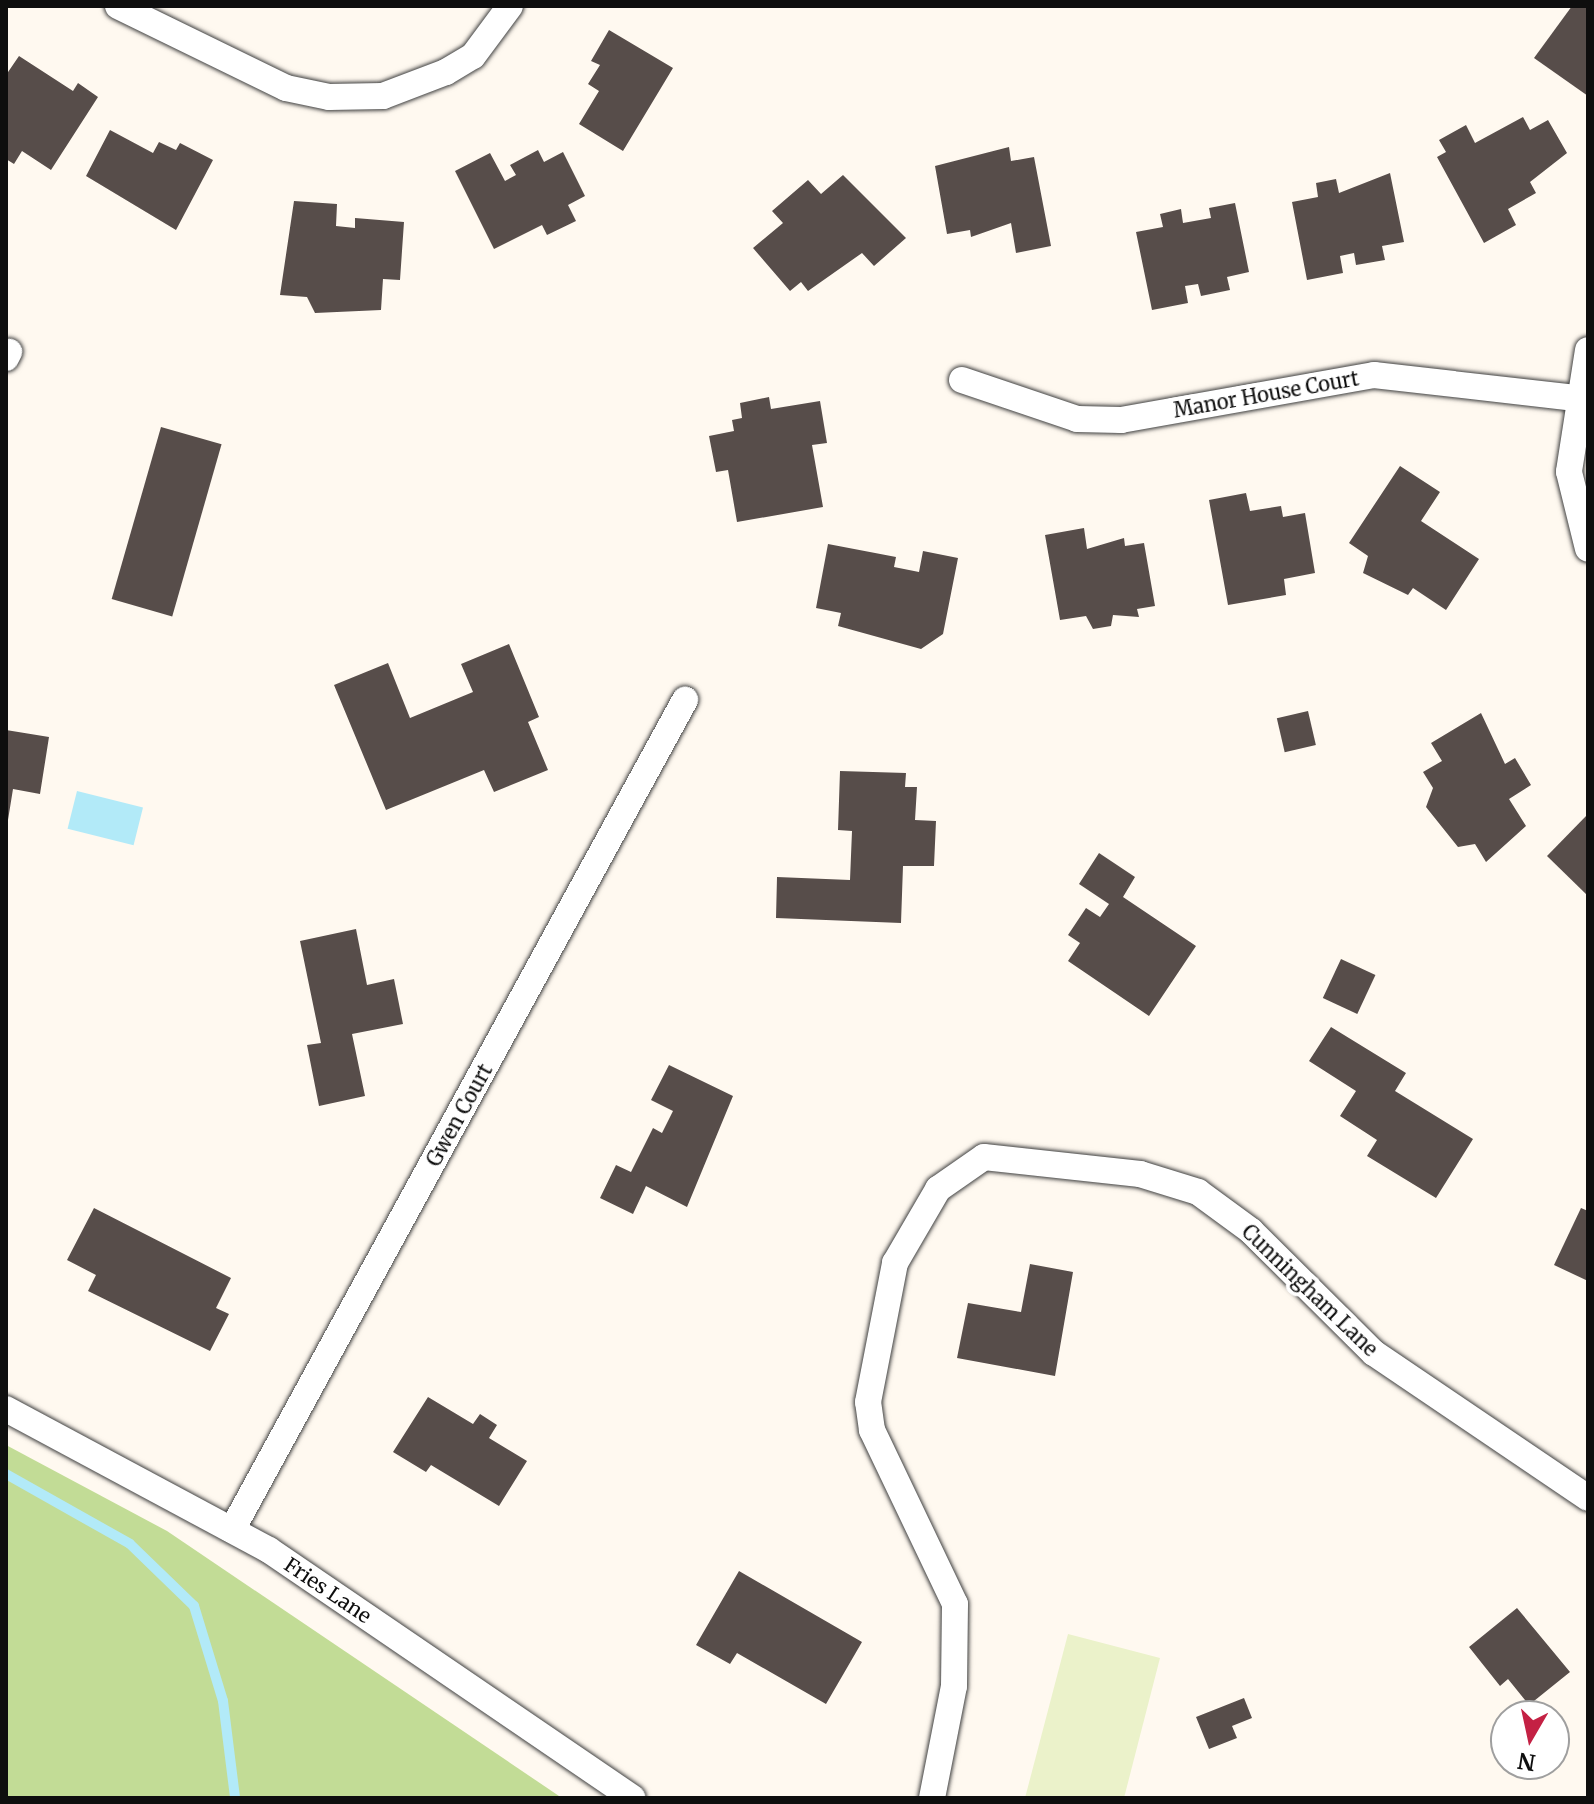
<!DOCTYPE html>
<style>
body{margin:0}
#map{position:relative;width:1594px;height:1804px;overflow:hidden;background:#fff9f0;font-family:Merriweather,serif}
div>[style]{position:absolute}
.forest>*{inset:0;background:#c2dc96}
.pitch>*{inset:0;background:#ebf2ca}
.water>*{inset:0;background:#b2eaf8;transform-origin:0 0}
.stream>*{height:10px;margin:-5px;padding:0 5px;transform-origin:5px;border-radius:5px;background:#b2eaf8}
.building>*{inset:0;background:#574d4a;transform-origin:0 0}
.roads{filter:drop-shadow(0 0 2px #414141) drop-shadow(0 0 2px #414141)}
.street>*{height:26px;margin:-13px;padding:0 13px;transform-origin:13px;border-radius:13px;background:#fff}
span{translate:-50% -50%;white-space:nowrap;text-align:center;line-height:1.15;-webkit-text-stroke:8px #fff;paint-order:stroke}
.street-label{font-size:20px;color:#0e0e0e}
.frame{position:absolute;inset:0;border:8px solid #0e0e0e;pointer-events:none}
.north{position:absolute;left:1490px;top:1700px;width:80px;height:80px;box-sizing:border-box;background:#fff;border:2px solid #9f9f9f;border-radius:50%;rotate:189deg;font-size:22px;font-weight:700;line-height:32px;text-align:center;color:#0e0e0e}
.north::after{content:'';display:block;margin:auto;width:28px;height:36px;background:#c42144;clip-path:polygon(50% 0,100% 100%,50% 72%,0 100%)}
</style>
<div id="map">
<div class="forest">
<div style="clip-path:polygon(6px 1445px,167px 1531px,562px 1798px,6px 1798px)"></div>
</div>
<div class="pitch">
<div style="clip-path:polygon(1068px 1634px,1160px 1658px,1124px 1798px,1025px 1798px)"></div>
</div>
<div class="water">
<div style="left:77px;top:791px;width:68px;height:39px;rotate:14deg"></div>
</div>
<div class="stream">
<div style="left:6px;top:1474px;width:142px;rotate:29.4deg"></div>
<div style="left:130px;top:1544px;width:89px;rotate:44.1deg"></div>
<div style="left:194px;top:1606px;width:99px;rotate:73deg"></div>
<div style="left:223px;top:1701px;width:98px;rotate:82.9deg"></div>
</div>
<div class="building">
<div style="clip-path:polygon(1572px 6px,1588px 6px,1588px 96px,1534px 58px)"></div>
<div style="clip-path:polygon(609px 30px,673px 68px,623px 151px,579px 124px,599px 91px,588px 84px,600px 65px,591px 61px)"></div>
<div style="clip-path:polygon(19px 56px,73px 91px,78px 83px,98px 97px,51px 170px,22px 151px,14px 164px,6px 159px,6px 75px)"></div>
<div style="clip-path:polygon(1523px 117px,1530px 130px,1548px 120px,1567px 153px,1530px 182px,1536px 193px,1508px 209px,1516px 225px,1484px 243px,1437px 157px,1446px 152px,1439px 140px,1466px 125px,1475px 143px)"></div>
<div style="clip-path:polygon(110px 130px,153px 153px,159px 142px,176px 150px,180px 143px,213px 160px,176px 230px,86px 176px)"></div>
<div style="clip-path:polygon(1009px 147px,1011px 161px,1034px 157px,1051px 246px,1016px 253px,1011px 223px,971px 237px,970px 230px,947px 234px,935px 166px)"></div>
<div style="clip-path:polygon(538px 150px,544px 162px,563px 152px,585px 196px,568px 205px,576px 221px,547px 235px,542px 225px,494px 249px,455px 171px,490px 153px,505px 181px,516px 175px,510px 165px)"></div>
<div style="clip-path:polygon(1390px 173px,1404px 242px,1382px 246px,1385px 260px,1356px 265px,1354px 253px,1340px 256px,1343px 273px,1307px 280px,1292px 202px,1318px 197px,1316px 183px,1336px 179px,1339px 193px)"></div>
<div style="clip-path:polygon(843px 175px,906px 238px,874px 266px,862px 253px,808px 291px,801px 282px,790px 291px,753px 248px,783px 223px,772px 211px,808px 180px,821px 194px)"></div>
<div style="clip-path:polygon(294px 201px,337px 204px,336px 226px,355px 228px,355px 218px,404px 222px,400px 280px,383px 279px,381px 310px,315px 313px,307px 297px,280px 295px)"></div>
<div style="clip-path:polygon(1235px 203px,1249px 272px,1227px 277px,1230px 290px,1201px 296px,1198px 284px,1185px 286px,1188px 303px,1152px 310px,1136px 232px,1163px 227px,1160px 214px,1181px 209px,1183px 223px,1211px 218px,1209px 208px)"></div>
<div style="clip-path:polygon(769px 397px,771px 409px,820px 401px,827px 443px,812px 445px,823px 507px,737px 522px,728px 470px,716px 472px,709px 436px,734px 431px,732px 420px,742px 418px,740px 403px)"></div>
<div style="left:161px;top:427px;width:63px;height:179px;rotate:16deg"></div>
<div style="clip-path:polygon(1400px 466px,1440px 492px,1421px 521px,1479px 559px,1446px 610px,1413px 588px,1408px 595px,1363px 573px,1368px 556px,1349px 543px)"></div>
<div style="clip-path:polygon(1246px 493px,1250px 511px,1281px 506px,1283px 517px,1305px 513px,1315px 573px,1284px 579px,1286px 595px,1228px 605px,1209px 500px)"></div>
<div style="clip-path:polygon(1084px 528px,1087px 549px,1124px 538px,1125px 546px,1144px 543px,1155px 606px,1137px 609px,1139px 617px,1113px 615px,1111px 626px,1093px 629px,1086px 616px,1060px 620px,1045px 535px)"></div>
<div style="clip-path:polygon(828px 544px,896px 557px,894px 567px,919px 572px,923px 551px,958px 558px,943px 634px,921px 649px,838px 626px,841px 613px,816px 608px)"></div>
<div style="clip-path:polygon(509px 644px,539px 717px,528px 722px,548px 770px,494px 792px,484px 770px,386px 810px,334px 685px,388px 663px,410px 718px,473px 692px,461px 664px)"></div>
<div style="left:1308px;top:711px;width:35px;height:32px;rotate:77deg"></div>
<div style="clip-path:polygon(1481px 713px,1505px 764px,1515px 758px,1531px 785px,1509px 799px,1526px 826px,1486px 862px,1475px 844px,1458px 847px,1426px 807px,1433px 788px,1423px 772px,1442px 761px,1431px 743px)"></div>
<div style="clip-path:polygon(6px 730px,49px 737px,40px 794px,13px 789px,8px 820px)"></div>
<div style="clip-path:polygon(840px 771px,906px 773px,905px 787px,917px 787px,915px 820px,936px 821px,934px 866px,903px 866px,901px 923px,776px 918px,777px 877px,850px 880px,852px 831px,838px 830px)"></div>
<div style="clip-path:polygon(1588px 814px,1588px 896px,1547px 856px)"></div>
<div style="clip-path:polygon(1099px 853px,1135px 877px,1123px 897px,1196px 946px,1149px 1016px,1068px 961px,1080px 943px,1068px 935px,1086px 908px,1100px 917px,1109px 904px,1079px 884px)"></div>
<div style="clip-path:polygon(356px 929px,367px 985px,394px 979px,403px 1024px,352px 1034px,365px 1096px,319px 1106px,307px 1045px,321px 1043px,300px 941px)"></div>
<div style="left:1341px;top:959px;width:38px;height:43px;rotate:25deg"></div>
<div style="clip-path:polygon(1331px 1027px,1406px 1073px,1395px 1091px,1473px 1139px,1436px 1198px,1367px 1156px,1377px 1140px,1340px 1116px,1356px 1091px,1309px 1061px)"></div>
<div style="clip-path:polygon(669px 1065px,733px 1096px,687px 1207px,646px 1186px,633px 1214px,600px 1198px,616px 1165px,631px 1172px,653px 1128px,662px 1133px,673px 1111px,651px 1100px)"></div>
<div style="clip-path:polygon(94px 1208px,231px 1278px,216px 1308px,229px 1314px,210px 1351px,88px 1291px,96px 1275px,67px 1260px)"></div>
<div style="clip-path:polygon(1581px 1208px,1588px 1211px,1588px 1281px,1554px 1265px)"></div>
<div style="clip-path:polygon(1030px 1264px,1073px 1272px,1055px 1376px,957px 1358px,968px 1303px,1021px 1312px)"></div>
<div style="clip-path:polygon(428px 1397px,473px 1424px,480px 1414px,497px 1425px,489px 1438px,527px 1461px,499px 1506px,431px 1465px,426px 1472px,393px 1452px)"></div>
<div style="clip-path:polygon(739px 1571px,862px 1642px,826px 1704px,737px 1653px,730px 1664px,696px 1645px)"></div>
<div style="clip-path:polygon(1517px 1608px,1570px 1672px,1529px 1705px,1508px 1679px,1500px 1686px,1469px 1647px)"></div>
<div style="clip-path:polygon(1244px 1698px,1252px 1718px,1232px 1726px,1237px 1738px,1209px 1749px,1196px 1717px)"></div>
</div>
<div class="roads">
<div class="street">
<div style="left:118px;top:6px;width:187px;rotate:26deg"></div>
<div style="left:286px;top:88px;width:44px;rotate:11.8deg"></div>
<div style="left:329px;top:97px;width:54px;rotate:-1.1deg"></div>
<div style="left:383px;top:96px;width:67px;rotate:-20.9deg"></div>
<div style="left:446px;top:72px;width:31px;rotate:-31deg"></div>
<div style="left:473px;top:56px;width:62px;rotate:-53.5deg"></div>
<div style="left:1588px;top:350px;width:123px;rotate:98.9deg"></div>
<div style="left:1569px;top:472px;width:79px;rotate:76.1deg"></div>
<div style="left:6px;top:358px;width:7px;rotate:-63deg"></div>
<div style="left:962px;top:380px;width:121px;rotate:18.7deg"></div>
<div style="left:1077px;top:419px;width:44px;rotate:1.3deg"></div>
<div style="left:1121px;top:420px;width:257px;rotate:-10.1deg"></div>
<div style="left:1374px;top:375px;width:203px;rotate:6.5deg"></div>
<div style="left:6px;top:1409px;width:298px;rotate:28.2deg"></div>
<div style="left:269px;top:1550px;width:440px;rotate:34.3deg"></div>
<div style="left:232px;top:1530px;width:946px;rotate:-61.38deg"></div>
<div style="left:932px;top:1798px;width:114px;rotate:-78.9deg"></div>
<div style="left:954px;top:1686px;width:82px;rotate:-89.3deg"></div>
<div style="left:955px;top:1604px;width:193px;rotate:-115.5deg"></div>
<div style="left:872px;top:1430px;width:28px;rotate:-98deg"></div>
<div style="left:868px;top:1402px;width:142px;rotate:-79deg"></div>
<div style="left:895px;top:1263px;width:86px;rotate:-59.8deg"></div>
<div style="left:938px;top:1189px;width:56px;rotate:-34.8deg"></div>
<div style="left:984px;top:1157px;width:157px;rotate:6.2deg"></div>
<div style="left:1140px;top:1174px;width:61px;rotate:17.2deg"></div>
<div style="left:1198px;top:1192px;width:66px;rotate:36.3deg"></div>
<div style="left:1251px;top:1231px;width:173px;rotate:44.8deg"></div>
<div style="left:1374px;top:1353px;width:258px;rotate:34.1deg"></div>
</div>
</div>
<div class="street-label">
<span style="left:1266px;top:394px;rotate:-10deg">Manor House Court</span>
<span style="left:459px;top:1115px;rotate:-61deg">Gwen Court</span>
<span style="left:1310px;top:1290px;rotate:44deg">Cunningham Lane</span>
<span style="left:328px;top:1590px;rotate:34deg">Fries Lane</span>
</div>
<div class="frame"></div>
<div class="north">N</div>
</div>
